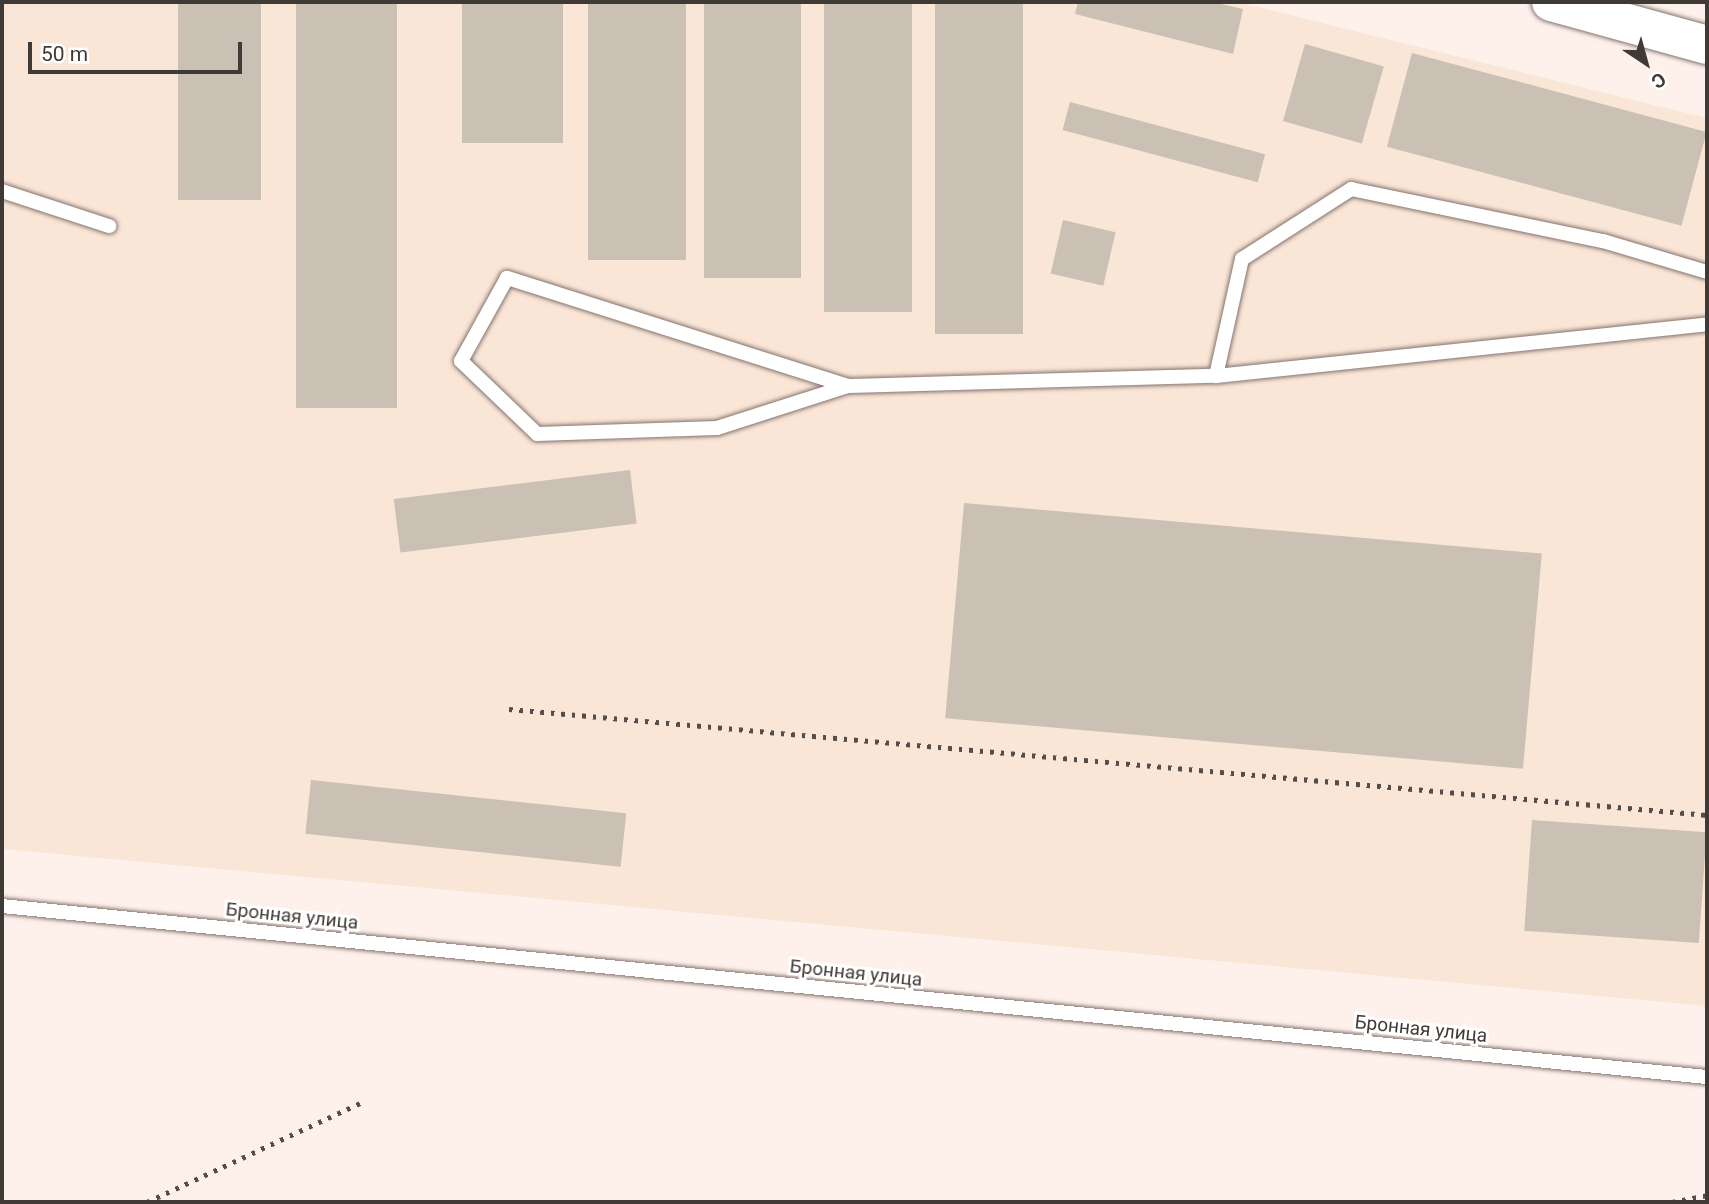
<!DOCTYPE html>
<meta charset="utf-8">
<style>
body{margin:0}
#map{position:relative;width:1709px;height:1204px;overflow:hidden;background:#fef1eb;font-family:Roboto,sans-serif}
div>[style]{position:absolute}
.industrial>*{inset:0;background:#fae6d7}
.building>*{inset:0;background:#cac0b4;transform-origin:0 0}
.roads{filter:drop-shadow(0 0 2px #83746e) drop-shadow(0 0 2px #83746e)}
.service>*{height:14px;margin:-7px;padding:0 7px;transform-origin:7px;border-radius:7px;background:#fff}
.secondary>*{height:38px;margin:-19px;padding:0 19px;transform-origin:19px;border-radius:19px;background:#fff}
.rail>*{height:5px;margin-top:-2.5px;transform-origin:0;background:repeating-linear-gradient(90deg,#544d4a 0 3.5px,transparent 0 10.5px)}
span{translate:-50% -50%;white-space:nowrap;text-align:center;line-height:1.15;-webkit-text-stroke:6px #fff;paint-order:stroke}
.street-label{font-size:19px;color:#403a37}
.frame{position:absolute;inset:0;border:4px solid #403a37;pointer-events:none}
.north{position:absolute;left:1611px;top:28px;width:70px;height:70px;-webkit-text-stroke:5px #fff;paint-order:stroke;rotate:144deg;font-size:19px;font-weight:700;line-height:28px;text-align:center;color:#403a37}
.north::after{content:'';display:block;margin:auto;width:24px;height:32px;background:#403a37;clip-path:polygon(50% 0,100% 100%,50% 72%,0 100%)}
.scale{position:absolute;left:28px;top:42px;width:214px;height:32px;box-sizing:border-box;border:4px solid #403a37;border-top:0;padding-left:9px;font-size:21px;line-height:24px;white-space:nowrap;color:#403a37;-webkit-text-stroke:5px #fff;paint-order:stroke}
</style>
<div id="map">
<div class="industrial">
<div style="clip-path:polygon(2px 2px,1238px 2px,1707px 118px,1707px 1006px,2px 849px)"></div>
</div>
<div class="building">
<div style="left:178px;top:2px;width:83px;height:198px"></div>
<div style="left:296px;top:2px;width:101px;height:406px"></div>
<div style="left:462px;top:2px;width:101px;height:141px"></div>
<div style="left:588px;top:2px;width:98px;height:258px"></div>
<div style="left:704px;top:2px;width:97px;height:276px"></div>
<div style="left:824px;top:2px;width:88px;height:310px"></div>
<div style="left:935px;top:2px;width:88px;height:332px"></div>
<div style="clip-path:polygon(1078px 2px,1212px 2px,1243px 9px,1233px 54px,1075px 14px)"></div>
<div style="left:1305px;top:44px;width:82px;height:80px;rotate:16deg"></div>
<div style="left:1412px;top:53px;width:305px;height:97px;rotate:15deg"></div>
<div style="left:1070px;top:102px;width:202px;height:29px;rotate:15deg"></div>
<div style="left:1063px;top:220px;width:54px;height:55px;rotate:13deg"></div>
<div style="left:630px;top:470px;width:54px;height:238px;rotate:83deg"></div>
<div style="left:964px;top:503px;width:580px;height:216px;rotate:5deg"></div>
<div style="left:311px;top:780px;width:317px;height:54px;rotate:6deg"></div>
<div style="left:1532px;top:820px;width:175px;height:111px;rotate:4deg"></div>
</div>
<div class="roads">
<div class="service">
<div style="left:2px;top:191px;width:113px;rotate:18.1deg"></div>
<div style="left:1216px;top:376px;width:120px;rotate:-77.5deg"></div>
<div style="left:1242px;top:259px;width:130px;rotate:-32.7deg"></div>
<div style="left:1351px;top:189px;width:257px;rotate:11.7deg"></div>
<div style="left:1603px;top:241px;width:109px;rotate:16.6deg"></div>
<div style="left:848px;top:386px;width:358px;rotate:-162.4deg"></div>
<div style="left:507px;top:278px;width:95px;rotate:119deg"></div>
<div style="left:461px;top:361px;width:105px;rotate:43.8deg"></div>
<div style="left:537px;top:434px;width:180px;rotate:-1.9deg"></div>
<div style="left:717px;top:428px;width:138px;rotate:-17.8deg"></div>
<div style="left:848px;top:386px;width:368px;rotate:-1.6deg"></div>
<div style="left:1216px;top:376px;width:494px;rotate:-6deg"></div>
<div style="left:2px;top:906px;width:1714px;rotate:5.73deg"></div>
</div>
<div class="secondary">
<div style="left:1551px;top:2px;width:162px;rotate:15.4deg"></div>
</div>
</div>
<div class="rail">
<div style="left:509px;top:709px;width:1203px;rotate:5.06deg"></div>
<div style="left:147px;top:1202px;width:237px;rotate:-24.9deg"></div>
<div style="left:1672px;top:1202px;width:36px;rotate:-11deg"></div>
</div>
<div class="street-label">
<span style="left:292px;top:916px;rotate:6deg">Бронная улица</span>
<span style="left:856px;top:973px;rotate:6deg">Бронная улица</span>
<span style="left:1421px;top:1029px;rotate:6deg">Бронная улица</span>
</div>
<div class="frame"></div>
<div class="north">С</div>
<div class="scale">50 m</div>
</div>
